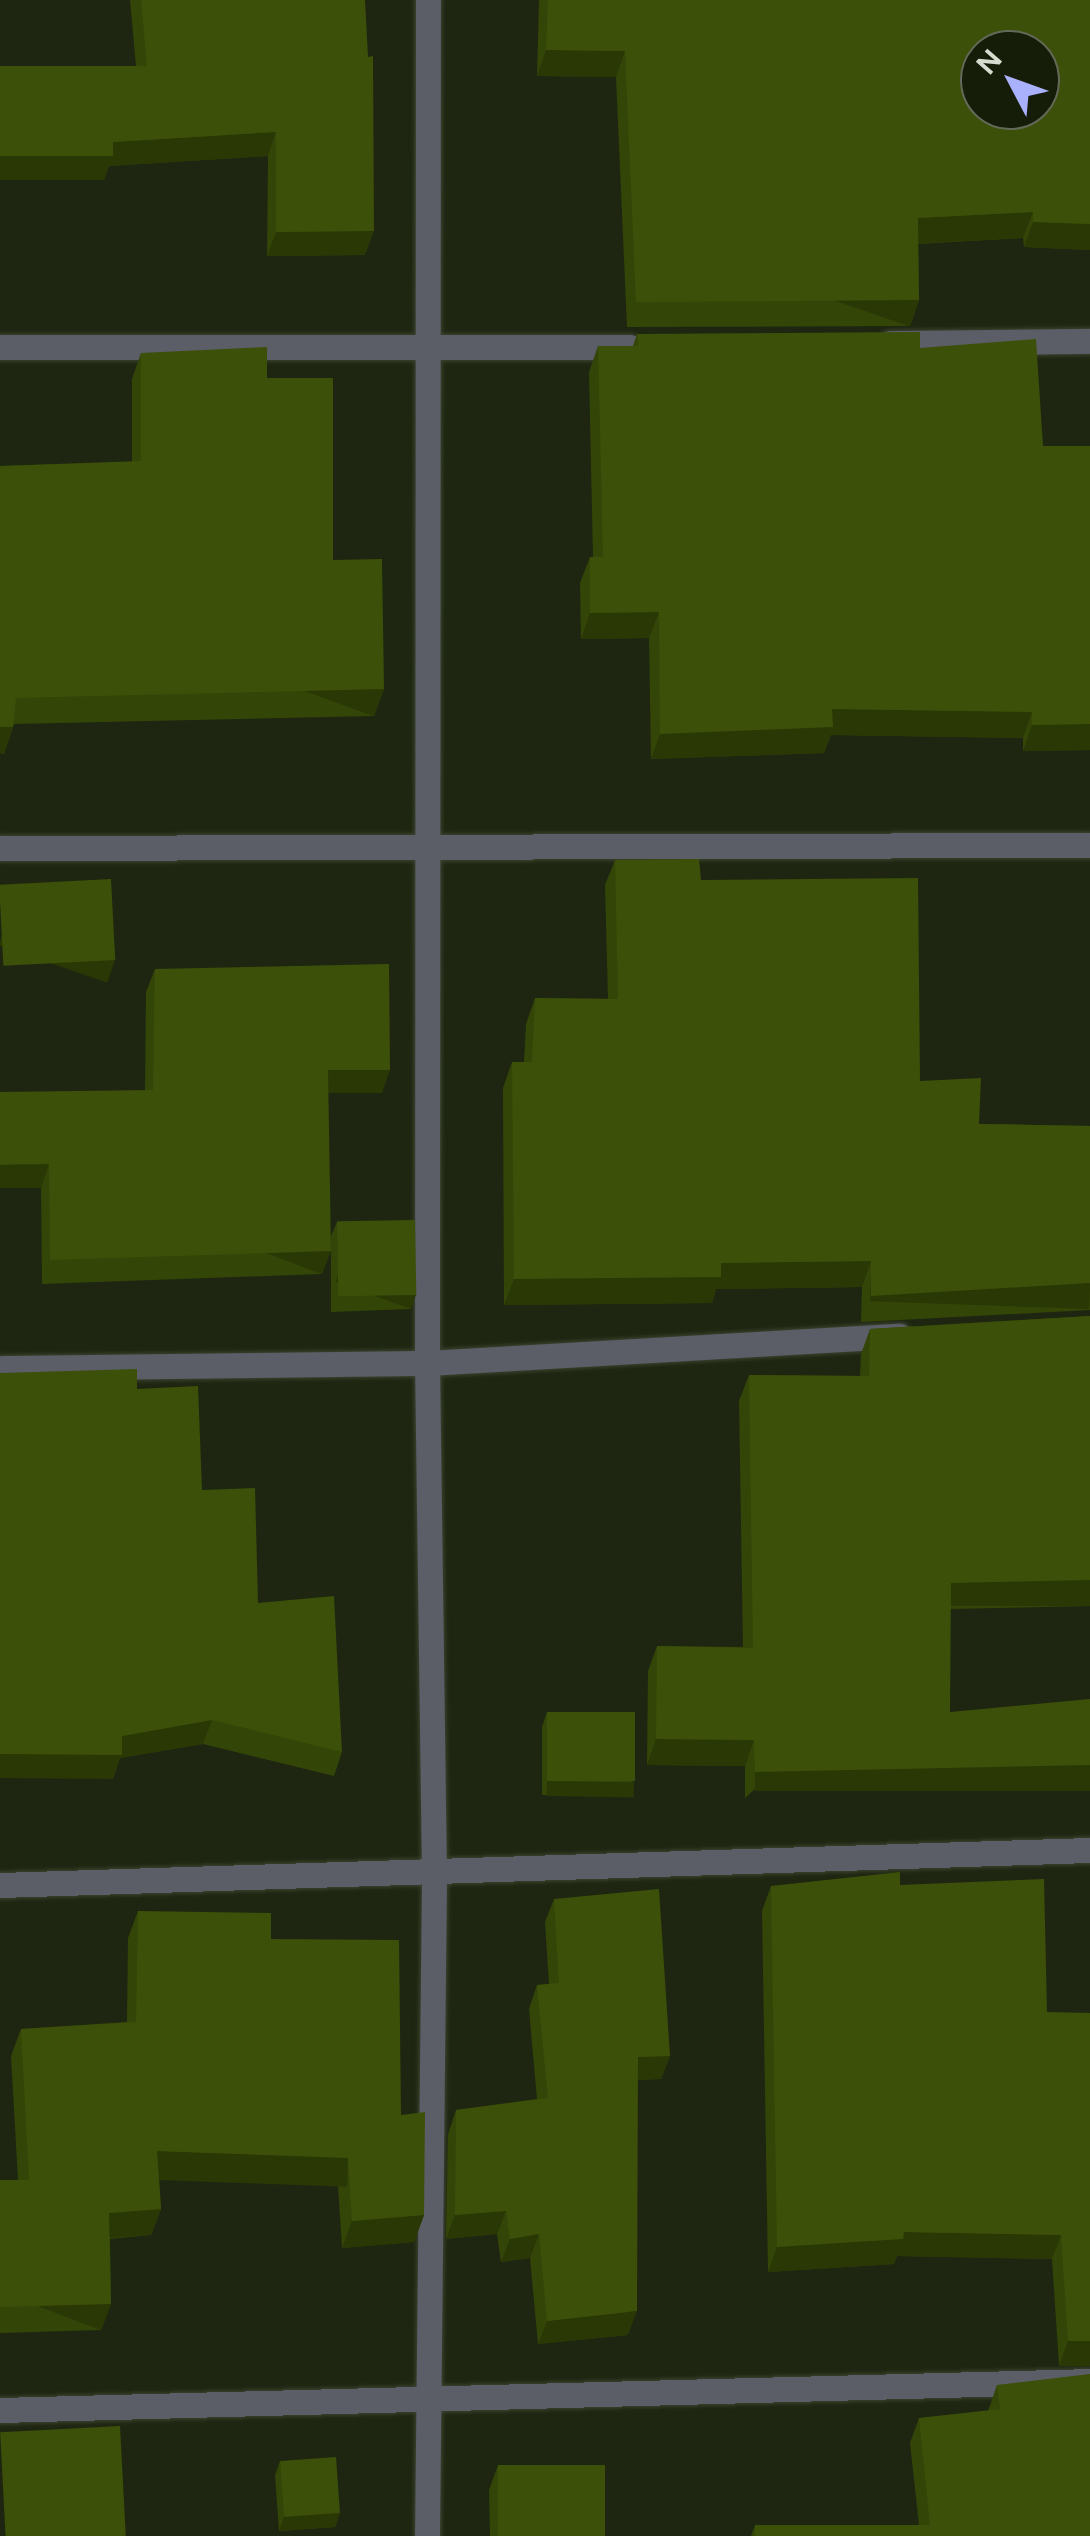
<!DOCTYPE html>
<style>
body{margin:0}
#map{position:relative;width:1090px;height:2536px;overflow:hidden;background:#1e2611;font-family:Figtree,sans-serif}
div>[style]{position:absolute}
.roads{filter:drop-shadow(0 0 2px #3b432f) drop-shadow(0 0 2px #3b432f)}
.minor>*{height:25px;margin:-12.5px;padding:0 12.5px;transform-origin:12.5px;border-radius:12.5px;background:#5b5d67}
.wall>*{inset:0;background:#344508}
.shaded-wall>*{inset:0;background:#2a3806;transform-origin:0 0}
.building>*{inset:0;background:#3c5009;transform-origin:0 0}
span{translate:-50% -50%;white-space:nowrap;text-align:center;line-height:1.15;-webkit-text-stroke:9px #151c08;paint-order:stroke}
.north{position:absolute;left:960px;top:30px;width:100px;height:100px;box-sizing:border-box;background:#151c08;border:2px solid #626958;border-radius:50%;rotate:311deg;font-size:28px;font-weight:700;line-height:40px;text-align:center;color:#d6dccf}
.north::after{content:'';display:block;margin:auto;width:35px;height:45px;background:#a9b0fc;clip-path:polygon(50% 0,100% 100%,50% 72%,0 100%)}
</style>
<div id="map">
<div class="roads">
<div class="minor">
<div style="left:890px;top:343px;width:200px;rotate:-0.6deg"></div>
<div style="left:0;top:347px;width:630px"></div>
<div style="left:0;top:848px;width:1090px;rotate:-0.16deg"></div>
<div style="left:0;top:1368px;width:427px;rotate:-0.7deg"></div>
<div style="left:427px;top:1363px;width:473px;rotate:-3.3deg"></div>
<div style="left:0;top:1885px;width:1091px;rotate:-1.84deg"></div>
<div style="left:0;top:2410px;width:1090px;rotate:-1.52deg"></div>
<div style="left:427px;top:2536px;width:661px;rotate:-89.39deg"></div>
<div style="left:434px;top:1875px;width:512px;rotate:-90.78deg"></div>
<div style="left:427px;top:1363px;width:1363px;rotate:-89.96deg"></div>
</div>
</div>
<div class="wall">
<div style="clip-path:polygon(130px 0,365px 0,365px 255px,267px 256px,268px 156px,109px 166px,104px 180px,0 180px,136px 66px)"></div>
<div style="clip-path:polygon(539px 0,1090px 0,1090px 250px,1024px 247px,1023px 238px,918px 244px,919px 300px,910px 326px,627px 327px,616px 77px,537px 76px)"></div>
<div style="clip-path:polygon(637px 334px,920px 348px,1043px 446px,1090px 446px,1090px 750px,1023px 751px,1023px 738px,831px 735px,824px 753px,651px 759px,649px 638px,581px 639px,580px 583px,590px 557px,593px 557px,589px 372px,598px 346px,633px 346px)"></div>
<div style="clip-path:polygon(141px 353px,267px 378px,333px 560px,384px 689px,374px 716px,14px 724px,4px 754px,0 753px,0 466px,132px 462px,132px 379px)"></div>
<div style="clip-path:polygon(615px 860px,701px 880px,920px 1081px,979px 1124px,1090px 1126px,1090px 1310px,861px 1322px,862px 1287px,716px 1289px,712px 1303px,504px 1305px,503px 1088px,512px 1062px,524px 1062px,526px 1024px,535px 998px,608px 999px,605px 885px)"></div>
<div style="clip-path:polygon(155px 969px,382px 1093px,328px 1093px,322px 1274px,42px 1284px,41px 1188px,0 1188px,145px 1090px,146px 992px)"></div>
<div style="clip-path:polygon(337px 1222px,411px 1309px,331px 1312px,331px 1236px)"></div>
<div style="clip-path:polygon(1090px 1316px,1090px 1606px,951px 1609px,745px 1798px,745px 1766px,647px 1765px,648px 1671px,657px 1646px,743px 1647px,739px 1401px,749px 1375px,860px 1376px,861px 1354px,870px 1329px)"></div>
<div style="clip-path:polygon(137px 1389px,202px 1490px,258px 1603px,342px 1752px,334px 1776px,203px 1744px,120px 1758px,113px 1779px)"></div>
<div style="clip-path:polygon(547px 1712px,634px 1783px,629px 1797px,542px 1795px,542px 1727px)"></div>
<div style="clip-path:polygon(900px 1885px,1047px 2012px,1090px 2366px,1059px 2366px,1052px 2259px,897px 2256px,894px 2264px,768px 2272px,762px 1911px,771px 1886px)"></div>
<div style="clip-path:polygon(554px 1899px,670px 2056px,661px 2079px,638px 2080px,628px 2335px,538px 2344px,530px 2258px,501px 2262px,497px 2234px,446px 2239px,448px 2134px,456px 2110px,537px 2099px,529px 2009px,537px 1985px,549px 1984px,545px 1922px)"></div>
<div style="clip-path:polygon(138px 1911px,271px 1939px,401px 2115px,424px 2215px,414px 2242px,342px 2248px,338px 2185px,159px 2178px,161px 2209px,151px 2235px,110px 2239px,111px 2304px,101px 2330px,0 2333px,0 2180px,18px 2180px,11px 2056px,21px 2029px,127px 2022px,128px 1938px)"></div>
<div style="clip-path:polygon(997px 2385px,1090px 2536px,751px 2536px,755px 2525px,919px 2525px,910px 2443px,919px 2418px,988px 2411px)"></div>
<div style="clip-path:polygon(280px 2461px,340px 2513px,335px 2527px,279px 2531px,275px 2475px)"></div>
<div style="clip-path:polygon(498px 2465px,606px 2536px,490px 2536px,489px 2490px)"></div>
</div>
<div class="shaded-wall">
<div style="clip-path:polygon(546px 50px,625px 51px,616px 77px,537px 76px)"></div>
<div style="clip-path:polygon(276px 132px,268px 156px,109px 166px,104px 180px,0 180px,0 156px,113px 142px)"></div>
<div style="clip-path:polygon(1033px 212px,1023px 238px,908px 244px,918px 218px)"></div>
<div style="clip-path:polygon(1033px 222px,1090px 224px,1090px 250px,1024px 247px)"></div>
<div style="clip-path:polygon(374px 231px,365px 255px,267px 256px,276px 232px)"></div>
<div style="left:919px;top:300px;width:28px;height:283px;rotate:109deg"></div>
<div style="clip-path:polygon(659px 612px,649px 638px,581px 639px,590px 613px)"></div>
<div style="left:384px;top:689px;width:29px;height:368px;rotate:110deg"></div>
<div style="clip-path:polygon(832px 709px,1032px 712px,1023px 738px,831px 735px,824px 753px,651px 759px,660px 734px)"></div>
<div style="clip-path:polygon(1090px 724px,1090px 750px,1023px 751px,1032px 725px)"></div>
<div style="clip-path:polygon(0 727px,13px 727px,4px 754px,0 753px)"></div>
<div style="left:115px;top:960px;width:24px;height:115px;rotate:109deg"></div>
<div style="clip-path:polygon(328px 1070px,390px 1070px,382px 1093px,320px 1093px)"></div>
<div style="clip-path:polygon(49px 1164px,41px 1188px,0 1188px,0 1165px)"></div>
<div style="left:331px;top:1251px;width:25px;height:281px;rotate:111deg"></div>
<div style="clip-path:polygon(871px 1261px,862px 1287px,716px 1289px,712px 1303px,504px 1305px,514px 1279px,721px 1263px)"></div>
<div style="left:1090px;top:1283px;width:26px;height:219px;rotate:92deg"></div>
<div style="left:416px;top:1295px;width:15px;height:80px;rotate:110deg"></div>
<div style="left:1090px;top:1580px;width:26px;height:139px;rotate:90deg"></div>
<div style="clip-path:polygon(212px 1720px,203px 1744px,120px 1758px,113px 1779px,0 1778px,0 1754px,122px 1736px)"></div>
<div style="clip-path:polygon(656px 1739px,754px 1740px,745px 1766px,647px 1765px)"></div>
<div style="left:1090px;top:1765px;width:26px;height:335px;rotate:90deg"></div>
<div style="left:547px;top:1781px;width:87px;height:15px;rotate:1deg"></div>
<div style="clip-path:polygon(670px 2056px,661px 2079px,630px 2080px,638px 2057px)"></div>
<div style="left:157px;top:2151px;width:191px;height:29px;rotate:2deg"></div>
<div style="clip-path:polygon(161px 2209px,151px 2235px,99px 2239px,109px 2213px)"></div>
<div style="clip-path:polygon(506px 2211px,497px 2234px,446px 2239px,455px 2215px)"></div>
<div style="clip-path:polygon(424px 2215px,414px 2242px,342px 2248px,352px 2221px)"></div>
<div style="clip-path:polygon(904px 2232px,1061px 2235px,1052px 2259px,897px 2256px,894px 2264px,768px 2272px,777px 2247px)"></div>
<div style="clip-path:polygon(539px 2234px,530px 2258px,501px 2262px,510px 2239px)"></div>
<div style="left:111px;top:2304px;width:28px;height:111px;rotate:111deg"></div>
<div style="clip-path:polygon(637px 2311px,628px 2335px,538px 2344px,547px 2321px)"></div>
<div style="clip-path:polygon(1068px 2341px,1090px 2341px,1090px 2366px,1059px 2366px)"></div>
<div style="clip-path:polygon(340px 2513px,335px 2527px,279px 2531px,284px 2517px)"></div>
</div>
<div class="building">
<div style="clip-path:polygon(141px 0,365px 0,368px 57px,373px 56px,374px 231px,276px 232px,276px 132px,113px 142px,113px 156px,0 156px,0 66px,147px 66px)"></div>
<div style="clip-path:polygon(evenodd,548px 0,1090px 0,1090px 224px,1033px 222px,1033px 212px,918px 218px,919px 300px,636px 302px,625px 51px,546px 50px,548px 0,980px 50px,1040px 50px,1040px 110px,980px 110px,980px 50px)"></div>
<div style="clip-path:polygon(920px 332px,920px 348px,1036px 339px,1043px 446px,1090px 446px,1090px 724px,1032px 725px,1032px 712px,832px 709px,833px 727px,660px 734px,659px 612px,590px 613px,590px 557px,603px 557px,598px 346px,638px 346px,637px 334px)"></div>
<div style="clip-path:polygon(267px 347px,267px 378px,333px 378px,333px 560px,382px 559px,384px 689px,16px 698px,13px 727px,0 727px,0 466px,141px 461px,141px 353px)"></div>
<div style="clip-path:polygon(699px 859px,701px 880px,918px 878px,920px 1081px,981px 1078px,979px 1124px,1090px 1126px,1090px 1283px,871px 1296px,871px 1261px,721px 1263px,721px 1277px,514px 1279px,512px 1062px,532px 1062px,535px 998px,618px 999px,615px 860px)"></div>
<div style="left:111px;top:879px;width:81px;height:112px;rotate:87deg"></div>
<div style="clip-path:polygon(389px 964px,390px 1070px,328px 1070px,331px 1251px,50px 1260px,49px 1164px,0 1165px,0 1092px,153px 1090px,155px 969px)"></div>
<div style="left:415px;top:1220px;width:75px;height:78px;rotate:89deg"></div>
<div style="clip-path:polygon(1090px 1316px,1090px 1580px,951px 1583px,950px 1712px,1090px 1699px,1090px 1765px,755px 1772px,754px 1740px,656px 1739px,657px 1646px,753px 1648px,749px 1375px,869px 1376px,870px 1329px)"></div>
<div style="clip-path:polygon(137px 1369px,137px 1389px,198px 1386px,202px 1490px,255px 1488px,258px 1603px,334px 1596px,342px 1752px,212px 1720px,122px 1736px,122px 1755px,0 1754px,0 1373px)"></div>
<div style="left:547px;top:1712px;width:88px;height:69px"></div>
<div style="clip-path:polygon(900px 1872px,900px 1885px,1044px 1879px,1047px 2012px,1090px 2013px,1090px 2341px,1068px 2341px,1061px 2235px,904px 2232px,903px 2239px,777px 2247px,771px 1886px)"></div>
<div style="clip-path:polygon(659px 1889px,670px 2056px,638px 2057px,637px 2311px,547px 2321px,539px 2234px,510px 2239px,506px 2211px,455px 2215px,456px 2110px,548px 2098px,537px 1985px,559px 1983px,554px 1899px)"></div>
<div style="clip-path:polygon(138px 1911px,271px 1913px,271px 1939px,399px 1940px,401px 2115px,425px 2112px,424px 2215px,352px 2221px,348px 2158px,157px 2151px,161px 2209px,109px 2213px,111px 2304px,0 2307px,0 2180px,29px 2180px,21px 2029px,136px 2022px)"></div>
<div style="clip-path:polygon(1090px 2374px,1090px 2536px,755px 2536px,755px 2525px,930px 2525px,919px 2418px,1000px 2409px,997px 2385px)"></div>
<div style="left:120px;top:2426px;width:110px;height:120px;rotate:87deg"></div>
<div style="left:336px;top:2457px;width:56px;height:56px;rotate:86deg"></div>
<div style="left:498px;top:2465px;width:107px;height:71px"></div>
</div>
<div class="north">N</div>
</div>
